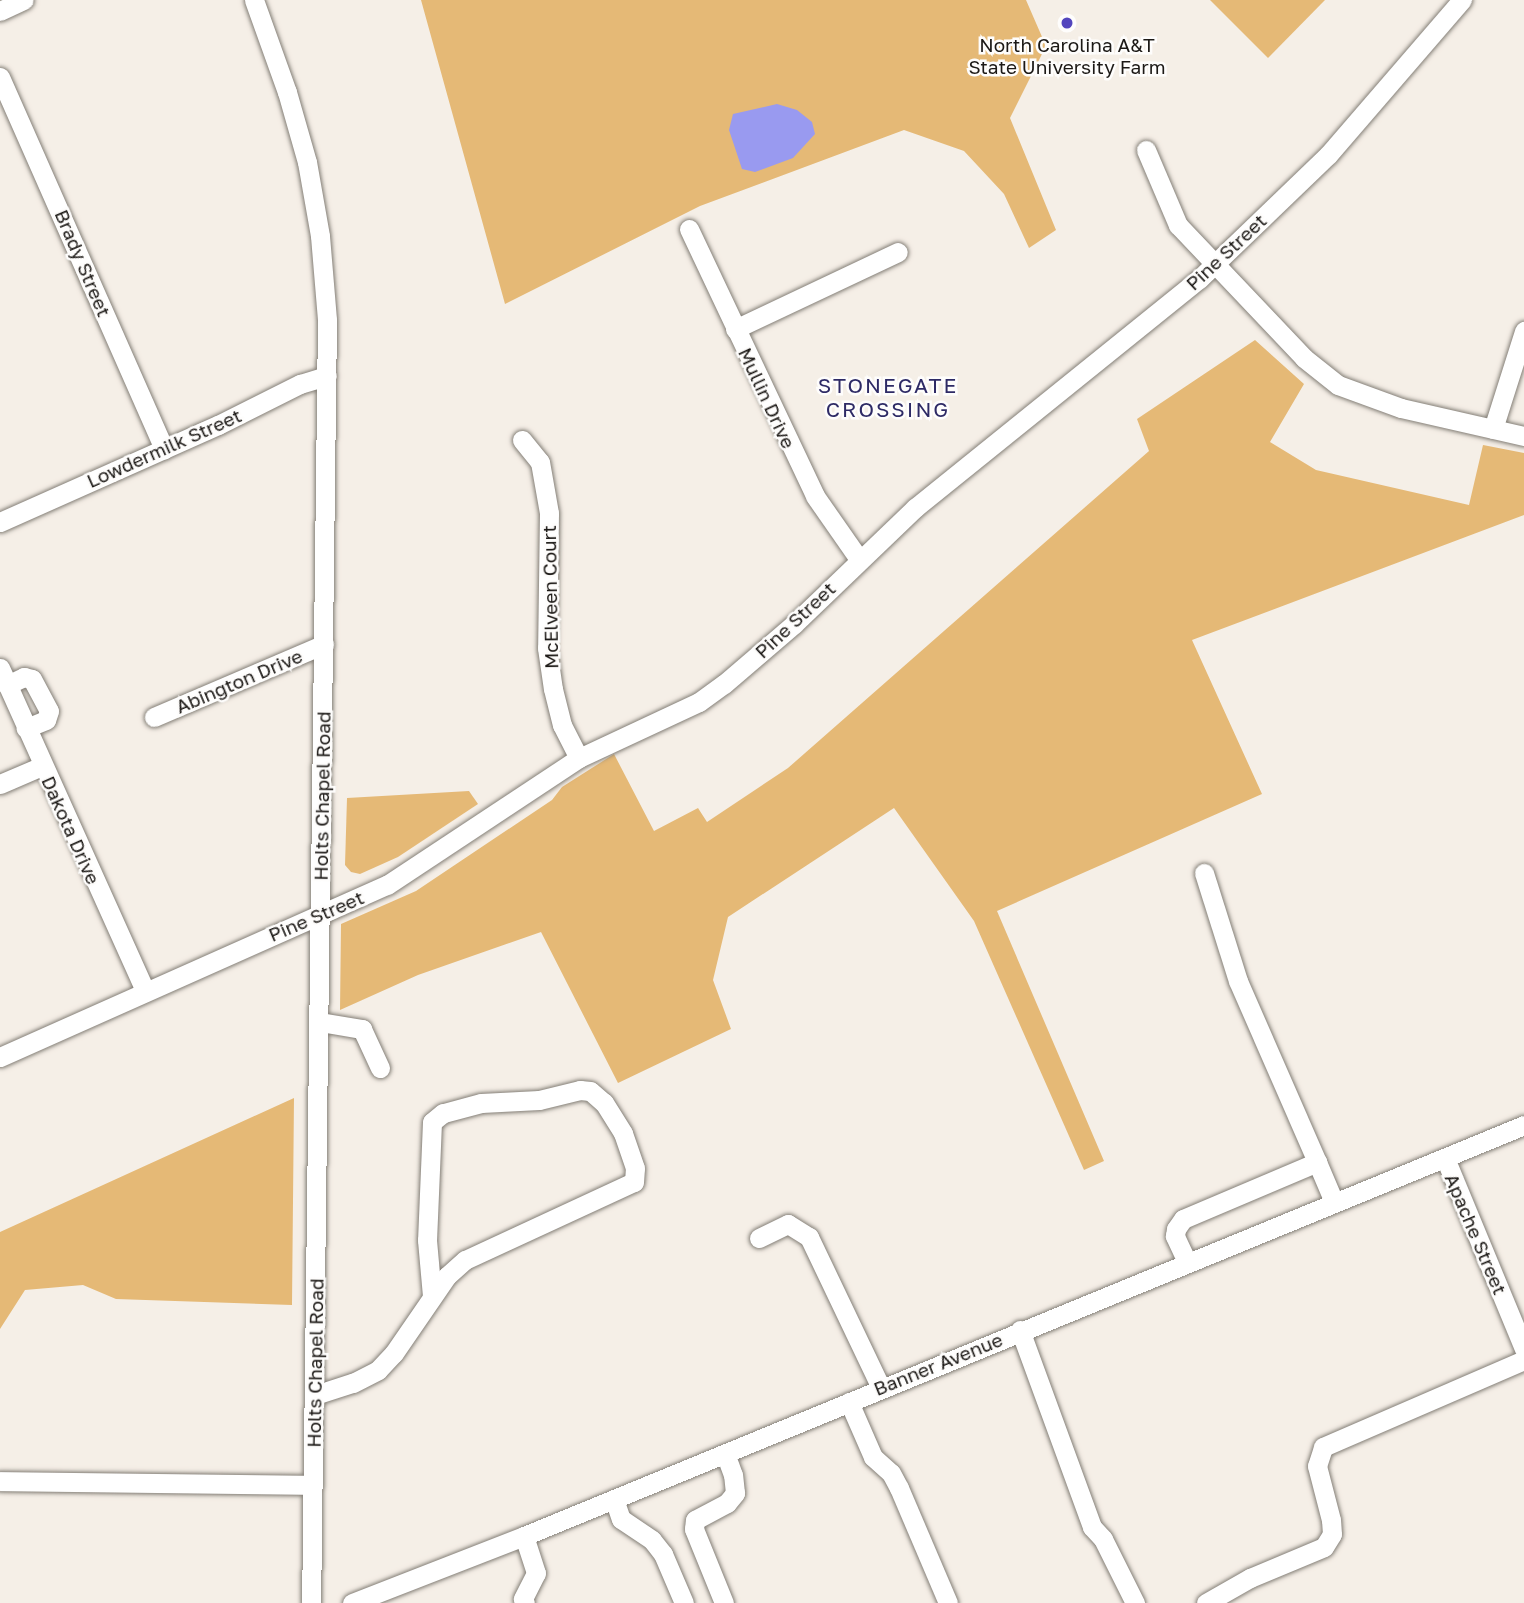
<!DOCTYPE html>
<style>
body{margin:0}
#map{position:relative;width:1524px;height:1603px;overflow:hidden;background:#f5efe7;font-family:"Golos Text",sans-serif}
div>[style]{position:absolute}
.green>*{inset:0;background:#e5b976}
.water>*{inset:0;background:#999af0}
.roads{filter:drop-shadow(0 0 2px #837e76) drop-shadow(0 0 2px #837e76)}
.minor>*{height:19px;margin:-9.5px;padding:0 9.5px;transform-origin:9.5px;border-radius:9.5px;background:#fff}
.dots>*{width:19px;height:19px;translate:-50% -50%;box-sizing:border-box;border:4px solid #fefdfc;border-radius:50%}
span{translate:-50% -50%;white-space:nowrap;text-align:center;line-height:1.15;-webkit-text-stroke:5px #fefdfc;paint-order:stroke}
.poi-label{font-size:19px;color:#1c1916}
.street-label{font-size:19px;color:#1c1916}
.neighbourhood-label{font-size:21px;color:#2e2a65;letter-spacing:2px}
</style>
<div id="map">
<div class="green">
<div style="clip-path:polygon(421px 0,1026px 0,1046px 46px,1010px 118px,1056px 230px,1029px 248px,1004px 194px,964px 151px,904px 130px,700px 206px,505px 304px)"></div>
<div style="clip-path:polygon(1210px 0,1325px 0,1268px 58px)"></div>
<div style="clip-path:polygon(1255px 340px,1304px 384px,1270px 442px,1316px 470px,1469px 505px,1483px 445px,1524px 453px,1524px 515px,1192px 640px,1262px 794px,997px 911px,1104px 1161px,1084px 1170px,974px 921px,894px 808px,728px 917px,713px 980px,731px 1029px,618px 1083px,541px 932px,418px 975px,340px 1010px,341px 924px,416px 891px,552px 800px,562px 787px,614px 754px,654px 831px,698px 808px,707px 822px,788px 768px,1149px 451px,1137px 419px)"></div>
<div style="clip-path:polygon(469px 791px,478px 804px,398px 857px,360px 874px,351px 872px,345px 865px,347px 798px)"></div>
<div style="clip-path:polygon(294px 1098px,292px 1305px,116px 1299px,83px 1285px,25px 1290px,0 1329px,0 1232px)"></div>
</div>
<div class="water">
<div style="clip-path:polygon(777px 104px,797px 110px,812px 122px,815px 134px,793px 158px,755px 172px,742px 169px,729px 130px,733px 114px)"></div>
</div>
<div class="roads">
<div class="minor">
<div style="left:254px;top:0;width:98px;rotate:70.3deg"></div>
<div style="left:287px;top:92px;width:73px;rotate:74.1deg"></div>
<div style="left:307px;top:162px;width:75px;rotate:80deg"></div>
<div style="left:320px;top:236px;width:84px;rotate:85.2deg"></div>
<div style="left:327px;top:320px;width:1283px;rotate:90.71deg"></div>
<div style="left:0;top:11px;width:26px;rotate:-25deg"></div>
<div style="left:0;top:77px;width:407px;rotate:66.2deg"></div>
<div style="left:1146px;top:150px;width:82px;rotate:66.9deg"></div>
<div style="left:1178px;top:225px;width:183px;rotate:46.5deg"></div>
<div style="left:1304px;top:358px;width:43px;rotate:38.5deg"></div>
<div style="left:1338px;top:385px;width:67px;rotate:20.1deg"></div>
<div style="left:1401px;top:408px;width:126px;rotate:12.8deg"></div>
<div style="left:689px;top:229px;width:295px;rotate:64.7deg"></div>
<div style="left:815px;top:496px;width:77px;rotate:55.1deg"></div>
<div style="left:735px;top:329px;width:180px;rotate:-25.3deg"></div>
<div style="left:1493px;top:429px;width:103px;rotate:-72.4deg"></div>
<div style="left:522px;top:440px;width:28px;rotate:51deg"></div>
<div style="left:540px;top:462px;width:52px;rotate:80deg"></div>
<div style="left:549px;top:513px;width:135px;rotate:90.8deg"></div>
<div style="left:547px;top:648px;width:41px;rotate:81.7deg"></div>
<div style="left:553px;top:689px;width:37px;rotate:76deg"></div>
<div style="left:562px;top:725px;width:37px;rotate:63deg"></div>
<div style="left:0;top:522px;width:239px;rotate:-24deg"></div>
<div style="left:218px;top:425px;width:92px;rotate:-26.6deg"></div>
<div style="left:300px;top:384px;width:28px;rotate:-17deg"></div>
<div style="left:0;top:668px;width:354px;rotate:65.8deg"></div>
<div style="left:7px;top:685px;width:19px;rotate:-25deg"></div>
<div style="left:24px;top:677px;width:8px;rotate:14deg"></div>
<div style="left:32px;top:679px;width:36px;rotate:62deg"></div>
<div style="left:49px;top:711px;width:9px;rotate:108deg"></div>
<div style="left:46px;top:720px;width:22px;rotate:158deg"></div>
<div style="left:154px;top:717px;width:185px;rotate:-23.2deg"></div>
<div style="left:0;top:784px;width:46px;rotate:-23.2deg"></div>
<div style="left:1204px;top:873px;width:113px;rotate:72.5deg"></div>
<div style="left:1238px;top:981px;width:197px;rotate:66.4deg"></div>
<div style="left:320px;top:1022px;width:43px;rotate:9.5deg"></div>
<div style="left:362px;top:1029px;width:43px;rotate:65.2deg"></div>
<div style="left:0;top:1057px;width:424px;rotate:-24deg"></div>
<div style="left:387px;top:885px;width:230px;rotate:-33.5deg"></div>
<div style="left:579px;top:758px;width:132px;rotate:-25deg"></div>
<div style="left:699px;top:702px;width:31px;rotate:-36deg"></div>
<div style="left:724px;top:684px;width:92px;rotate:-40.6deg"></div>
<div style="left:794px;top:624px;width:168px;rotate:-43.8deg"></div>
<div style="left:915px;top:508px;width:365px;rotate:-38.9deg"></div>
<div style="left:1199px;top:279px;width:179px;rotate:-43.9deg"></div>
<div style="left:1328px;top:155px;width:205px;rotate:-49.2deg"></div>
<div style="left:1445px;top:1158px;width:207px;rotate:67.5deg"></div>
<div style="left:759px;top:1238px;width:32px;rotate:-26deg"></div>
<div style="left:788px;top:1224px;width:25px;rotate:32deg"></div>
<div style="left:809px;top:1237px;width:167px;rotate:64.5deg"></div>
<div style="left:1187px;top:1262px;width:29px;rotate:-115deg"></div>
<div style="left:1175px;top:1236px;width:7px;rotate:-82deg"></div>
<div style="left:1176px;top:1229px;width:12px;rotate:-55deg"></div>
<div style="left:1183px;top:1219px;width:146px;rotate:-23deg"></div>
<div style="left:1317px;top:1162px;width:43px;rotate:67deg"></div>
<div style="left:1020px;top:1330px;width:210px;rotate:69.9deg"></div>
<div style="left:1092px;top:1527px;width:16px;rotate:47deg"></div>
<div style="left:1103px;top:1539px;width:72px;rotate:63.4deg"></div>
<div style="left:315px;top:1395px;width:40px;rotate:-18deg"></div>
<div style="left:353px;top:1383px;width:28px;rotate:-27deg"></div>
<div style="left:378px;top:1370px;width:23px;rotate:-47deg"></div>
<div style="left:394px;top:1353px;width:93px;rotate:-55.5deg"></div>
<div style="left:447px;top:1276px;width:24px;rotate:-42deg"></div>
<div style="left:465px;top:1260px;width:186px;rotate:-24.8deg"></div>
<div style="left:634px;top:1182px;width:14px;rotate:-86deg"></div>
<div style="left:635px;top:1168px;width:37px;rotate:-109deg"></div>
<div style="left:623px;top:1133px;width:36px;rotate:-122deg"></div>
<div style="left:604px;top:1103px;width:18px;rotate:-139deg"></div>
<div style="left:590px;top:1091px;width:10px;rotate:-174deg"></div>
<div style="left:580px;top:1090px;width:42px;rotate:166.3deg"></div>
<div style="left:539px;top:1100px;width:58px;rotate:177deg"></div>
<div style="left:481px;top:1103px;width:39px;rotate:165deg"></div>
<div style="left:443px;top:1113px;width:14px;rotate:141deg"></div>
<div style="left:432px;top:1122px;width:118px;rotate:92.4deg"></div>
<div style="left:427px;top:1240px;width:56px;rotate:84.9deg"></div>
<div style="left:849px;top:1402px;width:60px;rotate:66.4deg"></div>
<div style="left:873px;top:1457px;width:24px;rotate:42deg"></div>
<div style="left:891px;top:1473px;width:17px;rotate:62deg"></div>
<div style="left:899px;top:1488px;width:125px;rotate:66.9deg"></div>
<div style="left:0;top:1481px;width:313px;rotate:0.7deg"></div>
<div style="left:614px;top:1499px;width:21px;rotate:71deg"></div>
<div style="left:621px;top:1519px;width:37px;rotate:34deg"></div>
<div style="left:652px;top:1540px;width:18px;rotate:52deg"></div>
<div style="left:663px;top:1554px;width:53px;rotate:66.8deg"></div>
<div style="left:524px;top:1536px;width:39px;rotate:72deg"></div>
<div style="left:536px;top:1573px;width:29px;rotate:117deg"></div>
<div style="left:523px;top:1599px;width:4px;rotate:63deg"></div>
<div style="left:352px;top:1603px;width:185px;rotate:-21.3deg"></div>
<div style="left:524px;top:1536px;width:1081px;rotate:-22.34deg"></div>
<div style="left:724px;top:1603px;width:80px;rotate:-112.1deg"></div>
<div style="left:694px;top:1529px;width:9px;rotate:-84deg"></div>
<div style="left:695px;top:1520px;width:36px;rotate:-28deg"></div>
<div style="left:727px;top:1503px;width:13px;rotate:-51deg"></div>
<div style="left:735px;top:1493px;width:18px;rotate:-96deg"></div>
<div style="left:733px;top:1475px;width:23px;rotate:-110deg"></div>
<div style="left:1206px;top:1603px;width:51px;rotate:-29.6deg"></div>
<div style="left:1250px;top:1578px;width:80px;rotate:-22.7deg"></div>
<div style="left:1324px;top:1547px;width:15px;rotate:-58deg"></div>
<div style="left:1332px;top:1534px;width:14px;rotate:-94deg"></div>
<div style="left:1331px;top:1520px;width:56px;rotate:-104.5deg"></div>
<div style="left:1317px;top:1466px;width:20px;rotate:-72deg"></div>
<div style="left:1323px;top:1447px;width:219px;rotate:-23.4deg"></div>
</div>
</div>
<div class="dots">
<div style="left:1067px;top:23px;background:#5345bd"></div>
</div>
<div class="poi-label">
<span style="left:1067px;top:56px">North Carolina A&amp;T<br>State University Farm</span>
</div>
<div class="street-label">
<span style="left:1226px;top:252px;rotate:-43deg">Pine Street</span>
<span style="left:83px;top:263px;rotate:67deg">Brady Street</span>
<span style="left:767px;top:398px;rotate:65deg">Mullin Drive</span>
<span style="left:164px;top:448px;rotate:-24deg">Lowdermilk Street</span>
<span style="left:550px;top:597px;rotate:-91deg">McElveen Court</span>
<span style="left:795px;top:620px;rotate:-43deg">Pine Street</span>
<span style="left:239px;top:681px;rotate:-23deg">Abington Drive</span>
<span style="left:322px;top:796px;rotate:-89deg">Holts Chapel Road</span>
<span style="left:71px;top:830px;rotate:66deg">Dakota Drive</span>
<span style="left:316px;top:916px;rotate:-23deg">Pine Street</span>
<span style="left:1476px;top:1234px;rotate:67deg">Apache Street</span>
<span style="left:315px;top:1363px;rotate:-89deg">Holts Chapel Road</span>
<span style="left:938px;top:1364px;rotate:-22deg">Banner Avenue</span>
</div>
<div class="neighbourhood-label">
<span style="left:888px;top:397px">STONEGATE<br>CROSSING</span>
</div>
</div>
